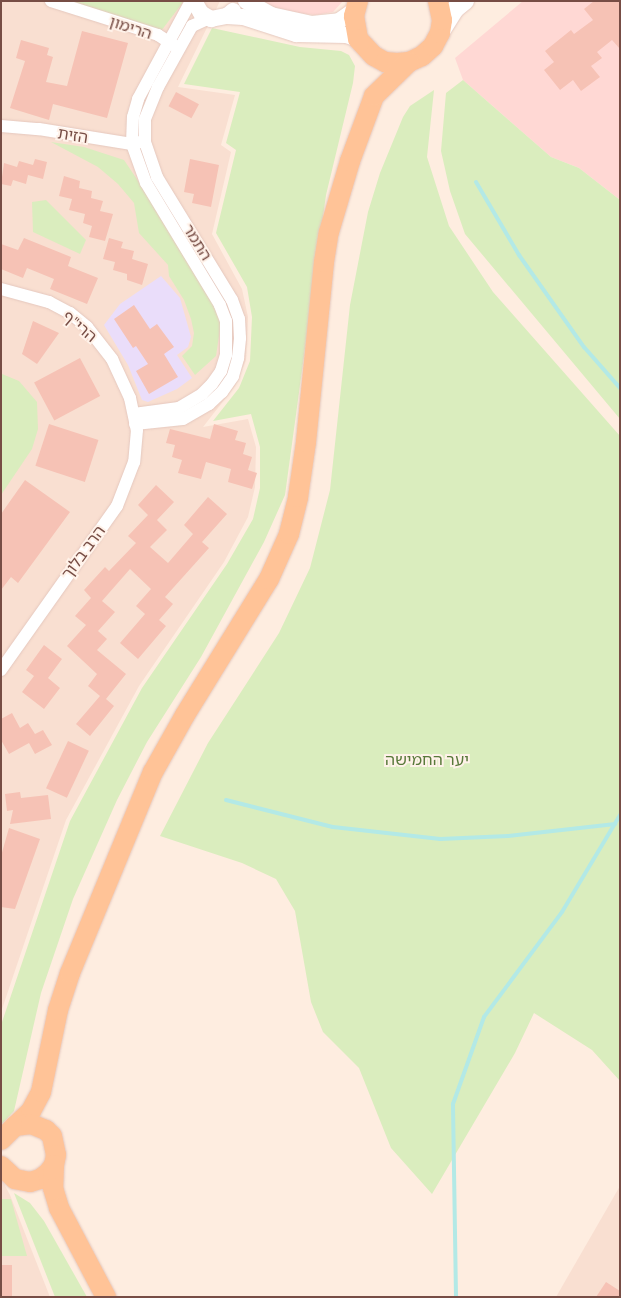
<!DOCTYPE html>
<meta charset="utf-8">
<style>
body{margin:0}
#map{position:relative;width:621px;height:1298px;overflow:hidden;background:#feede0;font-family:"Exo 2","Noto Sans Hebrew",sans-serif}
div>[style]{position:absolute}
.residential>*{inset:0;background:#f9dfd1}
.commercial>*{inset:0;background:#ffd8d4}
.education>*{inset:0;background:#eaddfa}
.green>*{inset:0;background:#daedbe}
.stream>*{height:4px;margin:-2px;padding:0 2px;transform-origin:2px;border-radius:2px;background:#b3e9e6}
.building>*{inset:0;background:#f6c2b5;transform-origin:0 0}
.roads{filter:drop-shadow(0 0 1px #e5c8be) drop-shadow(0 0 1px #e5c8be)}
.minor>*{height:12px;margin:-6px;padding:0 6px;transform-origin:6px;border-radius:6px;background:#fff}
.tertiary>*{height:16px;margin:-8px;padding:0 8px;transform-origin:8px;border-radius:8px;background:#fff}
.secondary>*{height:18px;margin:-9px;padding:0 9px;transform-origin:9px;border-radius:9px;background:#fff}
.primary>*{height:20px;margin:-10px;padding:0 10px;transform-origin:10px;border-radius:10px;background:#ffc397}
span{translate:-50% -50%;white-space:nowrap;text-align:center;line-height:1.15;-webkit-text-stroke:4px #fff2e9;paint-order:stroke}
.street-label{font-size:16px;color:#774d45}
.park-label{font-size:16px;color:#59793a}
.frame{position:absolute;inset:0;border:2px solid #774d45;pointer-events:none}
</style>
<div id="map">
<div class="residential">
<div style="clip-path:polygon(1px 1px,220px 1px,178px 87px,235px 95px,221px 145px,231px 152px,212px 234px,242px 289px,248px 317px,246px 360px,235px 386px,203px 427px,248px 419px,256px 447px,255px 487px,248px 517px,224px 562px,139px 686px,66px 820px,1px 1012px)"></div>
<div style="clip-path:polygon(1px 1178px,10px 1195px,50px 1297px,1px 1297px)"></div>
<div style="clip-path:polygon(620px 1186px,620px 1297px,556px 1297px)"></div>
</div>
<div class="commercial">
<div style="clip-path:polygon(258px 1px,343px 1px,333px 12px,315px 15px,283px 11px)"></div>
<div style="clip-path:polygon(523px 1px,620px 1px,620px 200px,579px 168px,551px 157px,463px 80px,455px 58px)"></div>
</div>
<div class="education">
<div style="clip-path:polygon(161px 276px,180px 298px,191px 337px,188px 347px,177px 355px,192px 378px,177px 389px,148px 402px,142px 400px,128px 365px,104px 325px,120px 304px)"></div>
</div>
<div class="green">
<div style="clip-path:polygon(51px 1px,184px 1px,158px 35px)"></div>
<div style="clip-path:polygon(212px 28px,300px 47px,341px 51px,349px 55px,355px 66px,353px 83px,326px 195px,285px 495px,264px 542px,201px 657px,147px 742px,117px 800px,73px 899px,41px 993px,14px 1111px,1px 1125px,1px 1025px,70px 821px,142px 688px,227px 564px,253px 519px,260px 488px,260px 447px,251px 414px,213px 421px,239px 388px,250px 361px,252px 317px,247px 287px,216px 233px,236px 150px,226px 143px,240px 92px,184px 84px)"></div>
<div style="clip-path:polygon(463px 80px,551px 157px,579px 168px,620px 200px,620px 419px,465px 234px,450px 191px,441px 151px,446px 93px)"></div>
<div style="clip-path:polygon(434px 90px,427px 157px,449px 226px,493px 292px,620px 436px,620px 1081px,592px 1050px,534px 1013px,515px 1053px,432px 1194px,391px 1148px,359px 1068px,323px 1032px,311px 1002px,295px 911px,276px 879px,242px 863px,160px 836px,208px 743px,279px 633px,310px 568px,330px 490px,350px 305px,368px 212px,380px 173px,403px 117px,410px 106px)"></div>
<div style="clip-path:polygon(51px 142px,84px 147px,124px 160px,151px 200px,215px 306px,221px 323px,216px 356px,195px 375px,182px 356px,192px 346px,194px 333px,191px 319px,184px 300px,169px 276px,168px 265px,139px 233px,134px 203px,118px 184px,98px 167px)"></div>
<div style="clip-path:polygon(46px 200px,86px 240px,80px 254px,33px 232px,32px 202px)"></div>
<div style="clip-path:polygon(2px 374px,19px 381px,37px 402px,38px 429px,32px 449px,1px 495px)"></div>
<div style="clip-path:polygon(14px 1193px,30px 1203px,44px 1221px,87px 1297px,55px 1297px)"></div>
<div style="clip-path:polygon(1px 1199px,11px 1199px,27px 1256px,1px 1256px)"></div>
</div>
<div class="stream">
<div style="left:476px;top:182px;width:85px;rotate:59.5deg"></div>
<div style="left:519px;top:255px;width:113px;rotate:54.8deg"></div>
<div style="left:584px;top:347px;width:55px;rotate:48.7deg"></div>
<div style="left:226px;top:800px;width:110px;rotate:14.2deg"></div>
<div style="left:333px;top:827px;width:108px;rotate:6.4deg"></div>
<div style="left:440px;top:839px;width:68px;rotate:-2.5deg"></div>
<div style="left:508px;top:836px;width:108px;rotate:-6.4deg"></div>
<div style="left:456px;top:1297px;width:193px;rotate:-90.9deg"></div>
<div style="left:453px;top:1104px;width:92px;rotate:-70.4deg"></div>
<div style="left:484px;top:1017px;width:131px;rotate:-53.4deg"></div>
<div style="left:562px;top:912px;width:113px;rotate:-59.1deg"></div>
</div>
<div class="building">
<div style="clip-path:polygon(594px 1px,620px 1px,620px 49px,612px 40px,597px 52px,602px 58px,591px 66px,600px 77px,581px 91px,573px 80px,560px 90px,544px 70px,554px 62px,545px 51px,571px 30px,574px 34px,593px 20px,584px 9px)"></div>
<div style="clip-path:polygon(82px 31px,128px 43px,107px 118px,53px 104px,49px 120px,10px 108px,25px 61px,16px 58px,21px 40px,49px 48px,47px 55px,53px 57px,46px 82px,67px 86px)"></div>
<div style="left:176px;top:92px;width:26px;height:16px;rotate:28deg"></div>
<div style="clip-path:polygon(35px 159px,47px 162px,43px 179px,28px 175px,26px 184px,13px 180px,11px 186px,1px 184px,4px 163px,17px 167px,19px 161px,33px 165px)"></div>
<div style="clip-path:polygon(190px 159px,219px 165px,211px 207px,192px 203px,194px 194px,184px 192px)"></div>
<div style="clip-path:polygon(64px 176px,80px 181px,79px 188px,92px 191px,91px 198px,103px 201px,100px 211px,113px 214px,105px 241px,89px 237px,92px 226px,83px 223px,85px 214px,69px 210px,72px 199px,59px 196px)"></div>
<div style="clip-path:polygon(24px 238px,71px 257px,68px 266px,98px 278px,87px 304px,50px 289px,54px 279px,27px 268px,23px 278px,1px 269px,1px 244px,18px 250px)"></div>
<div style="clip-path:polygon(109px 238px,123px 242px,121px 248px,134px 251px,132px 259px,148px 264px,142px 285px,127px 280px,127px 274px,113px 270px,115px 262px,103px 259px)"></div>
<div style="clip-path:polygon(134px 305px,150px 329px,157px 324px,174px 347px,164px 354px,178px 377px,149px 394px,136px 371px,148px 364px,136px 346px,133px 348px,114px 319px)"></div>
<div style="clip-path:polygon(33px 321px,59px 333px,37px 364px,22px 354px)"></div>
<div style="left:80px;top:358px;width:43px;height:52px;rotate:62deg"></div>
<div style="left:49px;top:424px;width:52px;height:44px;rotate:18deg"></div>
<div style="clip-path:polygon(214px 424px,238px 431px,235px 440px,246px 443px,243px 454px,252px 457px,248px 470px,257px 473px,252px 489px,228px 482px,231px 469px,206px 462px,201px 479px,178px 473px,182px 460px,172px 457px,175px 445px,166px 443px,170px 429px,210px 439px)"></div>
<div style="clip-path:polygon(25px 480px,70px 512px,18px 583px,11px 577px,1px 590px,1px 514px)"></div>
<div style="clip-path:polygon(156px 485px,174px 502px,157px 520px,167px 530px,150px 547px,168px 563px,193px 534px,184px 525px,208px 497px,227px 514px,202px 542px,209px 548px,165px 597px,173px 604px,159px 620px,166px 626px,138px 659px,120px 643px,145px 614px,136px 606px,151px 589px,130px 569px,102px 601px,115px 612px,98px 631px,107px 639px,97px 650px,126px 674px,106px 699px,114px 706px,90px 736px,76px 724px,100px 696px,88px 686px,97px 674px,67px 646px,86px 625px,75px 616px,91px 598px,84px 590px,105px 567px,109px 571px,136px 543px,128px 536px,148px 515px,138px 505px)"></div>
<div style="clip-path:polygon(44px 645px,62px 659px,48px 678px,60px 688px,44px 709px,22px 692px,34px 676px,26px 670px)"></div>
<div style="clip-path:polygon(12px 713px,20px 728px,28px 723px,35px 734px,43px 730px,52px 745px,35px 754px,29px 743px,9px 754px,1px 740px,1px 719px)"></div>
<div style="left:68px;top:741px;width:23px;height:52px;rotate:25deg"></div>
<div style="clip-path:polygon(20px 792px,21px 798px,48px 795px,51px 819px,10px 824px,13px 810px,7px 811px,5px 794px)"></div>
<div style="clip-path:polygon(9px 828px,40px 839px,15px 909px,1px 907px,1px 856px)"></div>
<div style="left:1px;top:1265px;width:11px;height:32px"></div>
<div style="clip-path:polygon(606px 1282px,620px 1291px,620px 1297px,596px 1297px)"></div>
</div>
<div class="roads">
<div class="minor">
<div style="left:51px;top:1px;width:112px;rotate:17.6deg"></div>
<div style="left:158px;top:35px;width:20px;rotate:33deg"></div>
<div style="left:1px;top:126px;width:38px;rotate:5deg"></div>
<div style="left:39px;top:129px;width:94px;rotate:9.2deg"></div>
<div style="left:132px;top:144px;width:8px;rotate:-14deg"></div>
<div style="left:1px;top:289px;width:50px;rotate:15.2deg"></div>
<div style="left:49px;top:302px;width:24px;rotate:28deg"></div>
<div style="left:70px;top:313px;width:22px;rotate:39deg"></div>
<div style="left:87px;top:327px;width:41px;rotate:52deg"></div>
<div style="left:112px;top:359px;width:43px;rotate:65.2deg"></div>
<div style="left:130px;top:398px;width:33px;rotate:78deg"></div>
<div style="left:137px;top:430px;width:32px;rotate:95deg"></div>
<div style="left:134px;top:462px;width:47px;rotate:111.1deg"></div>
<div style="left:117px;top:506px;width:201px;rotate:125.3deg"></div>
<div style="left:134px;top:414px;width:45px;rotate:-7.6deg"></div>
<div style="left:179px;top:408px;width:27px;rotate:-31deg"></div>
<div style="left:202px;top:394px;width:14px;rotate:-45deg"></div>
<div style="left:212px;top:384px;width:16px;rotate:-55deg"></div>
<div style="left:221px;top:371px;width:17px;rotate:-73deg"></div>
<div style="left:226px;top:355px;width:34px;rotate:-90deg"></div>
<div style="left:226px;top:321px;width:17px;rotate:-111deg"></div>
<div style="left:220px;top:305px;width:143px;rotate:-121.2deg"></div>
<div style="left:146px;top:183px;width:41px;rotate:-109.7deg"></div>
<div style="left:132px;top:144px;width:27px;rotate:-88deg"></div>
<div style="left:133px;top:117px;width:19px;rotate:-74deg"></div>
<div style="left:138px;top:99px;width:111px;rotate:-61.6deg"></div>
<div style="left:135px;top:424px;width:48px;rotate:-5.9deg"></div>
<div style="left:183px;top:419px;width:30px;rotate:-30deg"></div>
<div style="left:209px;top:404px;width:18px;rotate:-43deg"></div>
<div style="left:222px;top:392px;width:19px;rotate:-55deg"></div>
<div style="left:233px;top:376px;width:19px;rotate:-74deg"></div>
<div style="left:238px;top:358px;width:20px;rotate:-84deg"></div>
<div style="left:240px;top:338px;width:19px;rotate:-93deg"></div>
<div style="left:239px;top:319px;width:20px;rotate:-110deg"></div>
<div style="left:232px;top:300px;width:144px;rotate:-121.4deg"></div>
<div style="left:157px;top:177px;width:37px;rotate:-109deg"></div>
<div style="left:145px;top:142px;width:23px;rotate:-90deg"></div>
<div style="left:145px;top:119px;width:35px;rotate:-68deg"></div>
<div style="left:158px;top:87px;width:70px;rotate:-60.9deg"></div>
<div style="left:192px;top:26px;width:19px;rotate:-25deg"></div>
</div>
<div class="tertiary">
<div style="left:194px;top:1px;width:14px;rotate:60deg"></div>
<div style="left:201px;top:13px;width:12px;rotate:31deg"></div>
<div style="left:211px;top:19px;width:16px;rotate:-11deg"></div>
<div style="left:227px;top:16px;width:8px;rotate:-40deg"></div>
<div style="left:246px;top:1px;width:29px;rotate:29deg"></div>
<div style="left:271px;top:15px;width:42px;rotate:12.4deg"></div>
<div style="left:312px;top:24px;width:27px;rotate:-6deg"></div>
<div style="left:339px;top:21px;width:19px;rotate:-35deg"></div>
<div style="left:227px;top:16px;width:16px;rotate:4deg"></div>
<div style="left:243px;top:17px;width:56px;rotate:17.8deg"></div>
<div style="left:296px;top:34px;width:50px;rotate:1.1deg"></div>
<div style="left:346px;top:35px;width:13px;rotate:18deg"></div>
</div>
<div class="secondary">
<div style="left:440px;top:33px;width:28px;rotate:-58deg"></div>
<div style="left:455px;top:9px;width:13px;rotate:-39deg"></div>
</div>
<div class="primary">
<div style="left:358px;top:1px;width:16px;rotate:105deg"></div>
<div style="left:354px;top:16px;width:23px;rotate:80deg"></div>
<div style="left:358px;top:39px;width:23px;rotate:47deg"></div>
<div style="left:374px;top:56px;width:13px;rotate:29deg"></div>
<div style="left:385px;top:62px;width:12px;rotate:5deg"></div>
<div style="left:397px;top:63px;width:12px;rotate:-5deg"></div>
<div style="left:409px;top:62px;width:14px;rotate:-25deg"></div>
<div style="left:422px;top:56px;width:15px;rotate:-42deg"></div>
<div style="left:433px;top:46px;width:15px;rotate:-62deg"></div>
<div style="left:440px;top:33px;width:13px;rotate:-81deg"></div>
<div style="left:442px;top:20px;width:19px;rotate:-102deg"></div>
<div style="left:15px;top:1126px;width:22px;rotate:-43deg"></div>
<div style="left:31px;top:1111px;width:21px;rotate:-62deg"></div>
<div style="left:41px;top:1092px;width:84px;rotate:-78.3deg"></div>
<div style="left:58px;top:1010px;width:39px;rotate:-72deg"></div>
<div style="left:70px;top:973px;width:217px;rotate:-67.6deg"></div>
<div style="left:153px;top:772px;width:65px;rotate:-60.7deg"></div>
<div style="left:185px;top:715px;width:160px;rotate:-58.3deg"></div>
<div style="left:269px;top:579px;width:49px;rotate:-66deg"></div>
<div style="left:289px;top:534px;width:38px;rotate:-76deg"></div>
<div style="left:298px;top:497px;width:56px;rotate:-81.7deg"></div>
<div style="left:306px;top:442px;width:181px;rotate:-84.3deg"></div>
<div style="left:324px;top:262px;width:30px;rotate:-81deg"></div>
<div style="left:329px;top:232px;width:74px;rotate:-73.5deg"></div>
<div style="left:350px;top:161px;width:69px;rotate:-69.7deg"></div>
<div style="left:374px;top:96px;width:49px;rotate:-44.2deg"></div>
<div style="left:1px;top:1140px;width:20px;rotate:-45deg"></div>
<div style="left:15px;top:1126px;width:16px;rotate:-7deg"></div>
<div style="left:31px;top:1124px;width:16px;rotate:22deg"></div>
<div style="left:46px;top:1130px;width:8px;rotate:45deg"></div>
<div style="left:52px;top:1136px;width:19px;rotate:78deg"></div>
<div style="left:56px;top:1155px;width:10px;rotate:101deg"></div>
<div style="left:54px;top:1165px;width:10px;rotate:127deg"></div>
<div style="left:48px;top:1173px;width:10px;rotate:143deg"></div>
<div style="left:40px;top:1179px;width:10px;rotate:163deg"></div>
<div style="left:30px;top:1182px;width:15px;rotate:-169deg"></div>
<div style="left:15px;top:1179px;width:19px;rotate:-137deg"></div>
<div style="left:54px;top:1165px;width:23px;rotate:92deg"></div>
<div style="left:53px;top:1188px;width:21px;rotate:73deg"></div>
<div style="left:59px;top:1208px;width:101px;rotate:62.2deg"></div>
</div>
</div>
<div class="street-label">
<span style="left:131px;top:27px;rotate:18deg">הרימון</span>
<span style="left:73px;top:135px;rotate:9deg">הזית</span>
<span style="left:198px;top:242px;rotate:58deg">התמר</span>
<span style="left:80px;top:326px;rotate:40deg">הרי"ף</span>
<span style="left:83px;top:552px;rotate:-54deg">הרב בלוך</span>
</div>
<div class="park-label">
<span style="left:427px;top:759px">יער החמישה</span>
</div>
<div class="frame"></div>
</div>
